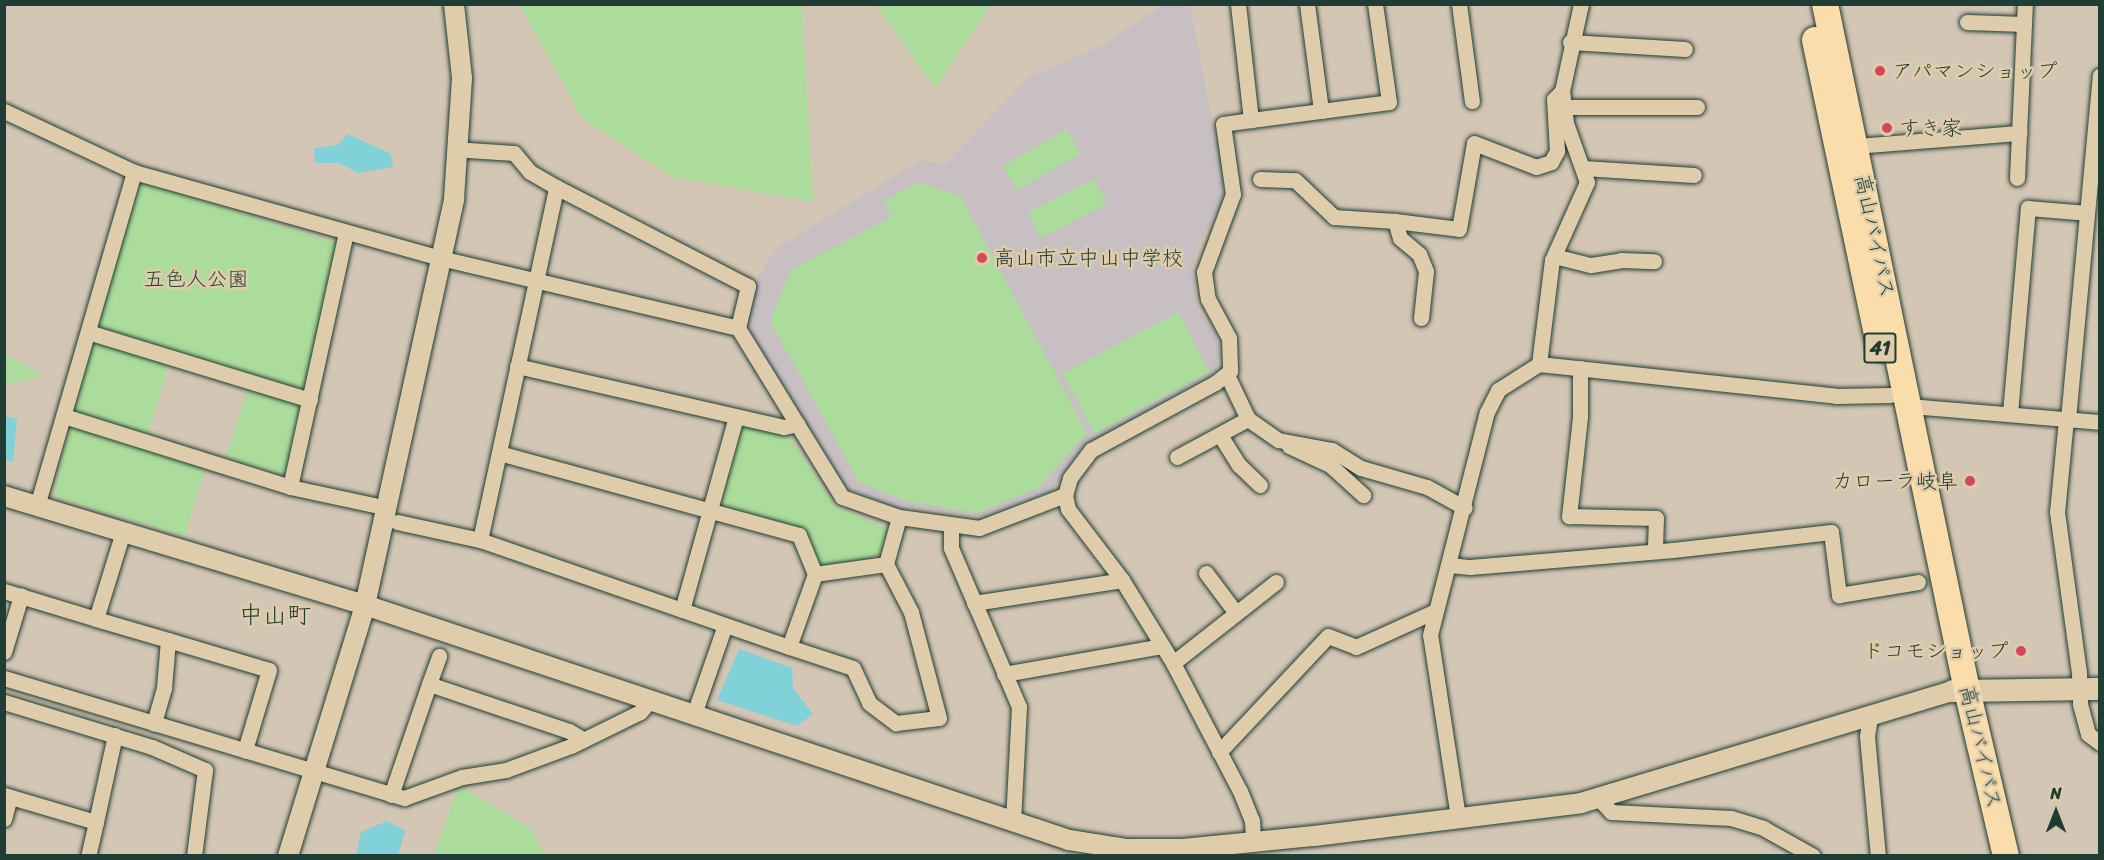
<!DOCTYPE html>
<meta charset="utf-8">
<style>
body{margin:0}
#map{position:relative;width:2104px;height:860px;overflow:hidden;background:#d4c6b5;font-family:Sriracha,"Klee One",sans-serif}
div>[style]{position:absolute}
.built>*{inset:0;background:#c7bfc2}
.green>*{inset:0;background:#acdc9c;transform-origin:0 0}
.water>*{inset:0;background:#80d1d8}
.roads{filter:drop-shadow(0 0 2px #1f3d34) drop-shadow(0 0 2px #1f3d34)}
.minor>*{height:15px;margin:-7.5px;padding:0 7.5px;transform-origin:7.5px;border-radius:7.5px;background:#dfccaa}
.tertiary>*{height:20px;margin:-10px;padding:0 10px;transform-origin:10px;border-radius:10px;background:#dfccaa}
.secondary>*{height:22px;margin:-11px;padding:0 11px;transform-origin:11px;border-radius:11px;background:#dfccaa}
.trunk>*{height:26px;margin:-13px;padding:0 13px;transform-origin:13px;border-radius:13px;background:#faddab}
.dots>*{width:16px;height:16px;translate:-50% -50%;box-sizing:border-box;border:3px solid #dfccaa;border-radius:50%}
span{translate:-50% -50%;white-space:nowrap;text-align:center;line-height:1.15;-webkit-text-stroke:5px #dfccaa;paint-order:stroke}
.shield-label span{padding:2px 4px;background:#dfccaa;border:2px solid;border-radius:4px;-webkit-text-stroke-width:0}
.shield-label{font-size:20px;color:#1f3d34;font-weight:700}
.poi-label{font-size:21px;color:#1f3d34}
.left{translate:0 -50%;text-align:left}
.right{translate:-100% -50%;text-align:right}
.street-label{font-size:21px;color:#1f3d34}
.park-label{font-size:21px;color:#264539}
.quarter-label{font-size:24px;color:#1f3d34}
.frame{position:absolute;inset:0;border:6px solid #1f3d34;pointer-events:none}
.north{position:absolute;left:2026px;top:782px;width:60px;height:60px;-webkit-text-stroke:4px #dfccaa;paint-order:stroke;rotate:0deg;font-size:16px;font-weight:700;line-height:24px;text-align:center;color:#1f3d34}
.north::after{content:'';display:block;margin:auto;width:21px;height:27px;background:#1f3d34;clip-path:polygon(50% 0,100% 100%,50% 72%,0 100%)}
</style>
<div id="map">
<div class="built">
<div style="clip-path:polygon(1163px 5px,1190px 5px,1224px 181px,1221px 204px,1198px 246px,1192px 268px,1197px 306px,1216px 336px,1220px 355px,1216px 372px,1081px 448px,1050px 493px,981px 517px,907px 507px,908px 512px,845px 488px,746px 325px,754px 284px,775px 249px,921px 160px,945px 164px,1030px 77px,1101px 46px)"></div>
</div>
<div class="green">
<div style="clip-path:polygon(519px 5px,802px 5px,813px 202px,672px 177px,583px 119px)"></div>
<div style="clip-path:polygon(876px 5px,991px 5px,935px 88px)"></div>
<div style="left:1067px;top:129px;width:28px;height:74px;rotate:60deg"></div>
<div style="left:1094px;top:179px;width:28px;height:74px;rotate:63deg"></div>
<div style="clip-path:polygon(142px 182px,337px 243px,306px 387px,301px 389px,171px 354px,145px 446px,206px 465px,185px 536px,58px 498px,54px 490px,135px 186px)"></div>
<div style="clip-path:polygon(918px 183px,960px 195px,1087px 433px,1038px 488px,977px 513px,907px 501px,859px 482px,770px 321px,791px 270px,891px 217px,885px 200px)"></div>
<div style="left:1178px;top:312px;width:68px;height:131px;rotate:62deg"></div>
<div style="clip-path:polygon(4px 353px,5px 353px,44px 376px,5px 384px)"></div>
<div style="clip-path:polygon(248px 388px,300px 403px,288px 473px,282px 475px,226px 457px)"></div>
<div style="clip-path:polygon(744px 425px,788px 435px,836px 507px,886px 527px,889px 532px,882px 555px,823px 567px,817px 562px,803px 529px,724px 507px,719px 501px,739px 427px)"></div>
<div style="clip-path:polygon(459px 786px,531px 828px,545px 855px,433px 856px)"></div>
</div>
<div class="water">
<div style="clip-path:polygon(348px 134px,391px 154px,393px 167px,358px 173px,339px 163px,315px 163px,314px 148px,338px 145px)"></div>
<div style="clip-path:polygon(5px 416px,17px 419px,13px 462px,5px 460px)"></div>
<div style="clip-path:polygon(739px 649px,792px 668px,793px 688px,813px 714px,797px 726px,717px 700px)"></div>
<div style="clip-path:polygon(387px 821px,405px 831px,398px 855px,356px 855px,361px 832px)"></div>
</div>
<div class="roads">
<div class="minor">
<div style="left:1238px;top:4px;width:117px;rotate:83.6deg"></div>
<div style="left:1251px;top:120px;width:139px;rotate:-7.4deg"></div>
<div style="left:1389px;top:102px;width:99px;rotate:-98.1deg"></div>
<div style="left:1307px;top:4px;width:108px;rotate:82.5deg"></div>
<div style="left:1459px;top:4px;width:98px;rotate:82.4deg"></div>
<div style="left:1967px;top:22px;width:57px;rotate:2deg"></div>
<div style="left:1570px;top:42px;width:115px;rotate:3.5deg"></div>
<div style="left:1566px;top:107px;width:131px"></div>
<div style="left:4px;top:111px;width:144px;rotate:25.1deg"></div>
<div style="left:134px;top:172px;width:318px;rotate:15.7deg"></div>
<div style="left:440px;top:258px;width:306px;rotate:13.2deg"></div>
<div style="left:1251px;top:120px;width:28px;rotate:172deg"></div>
<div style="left:1223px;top:124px;width:71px;rotate:81.9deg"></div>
<div style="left:1233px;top:194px;width:83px;rotate:110.4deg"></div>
<div style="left:1204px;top:272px;width:27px;rotate:82deg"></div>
<div style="left:1208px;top:299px;width:44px;rotate:61.7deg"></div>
<div style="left:1229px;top:338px;width:33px;rotate:88deg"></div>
<div style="left:1230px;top:371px;width:19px;rotate:141deg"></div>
<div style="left:1215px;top:383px;width:141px;rotate:151.6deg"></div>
<div style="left:1091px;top:450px;width:35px;rotate:127deg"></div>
<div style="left:1070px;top:478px;width:18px;rotate:106deg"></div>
<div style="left:1065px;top:495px;width:14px;rotate:78deg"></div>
<div style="left:1068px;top:509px;width:89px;rotate:52.7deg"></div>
<div style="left:1122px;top:580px;width:97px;rotate:58.4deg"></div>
<div style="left:1173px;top:663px;width:144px;rotate:62.4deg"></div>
<div style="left:1240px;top:791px;width:31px;rotate:68deg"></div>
<div style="left:1252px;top:820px;width:22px;rotate:87deg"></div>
<div style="left:1856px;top:146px;width:164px;rotate:-4.6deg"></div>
<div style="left:468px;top:150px;width:46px;rotate:3.7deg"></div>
<div style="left:514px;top:153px;width:25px;rotate:50deg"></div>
<div style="left:530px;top:172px;width:30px;rotate:30deg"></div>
<div style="left:1583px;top:168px;width:111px;rotate:3.6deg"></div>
<div style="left:2017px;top:178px;width:174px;rotate:-87.4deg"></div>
<div style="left:1260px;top:179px;width:35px;rotate:2deg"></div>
<div style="left:1295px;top:180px;width:54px;rotate:43.5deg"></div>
<div style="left:1334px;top:217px;width:61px;rotate:3.8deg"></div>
<div style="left:1554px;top:256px;width:38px;rotate:14deg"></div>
<div style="left:1591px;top:265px;width:30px;rotate:-9deg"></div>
<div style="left:1621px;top:260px;width:33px;rotate:2deg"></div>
<div style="left:1421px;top:318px;width:47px;rotate:-83.9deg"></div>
<div style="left:1426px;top:271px;width:18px;rotate:-112deg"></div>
<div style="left:1419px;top:254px;width:25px;rotate:-140deg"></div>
<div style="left:1400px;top:238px;width:18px;rotate:-106deg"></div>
<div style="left:1395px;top:221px;width:64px;rotate:7.1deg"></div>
<div style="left:1459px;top:229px;width:87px;rotate:-80.1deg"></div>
<div style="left:1474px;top:143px;width:66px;rotate:21.2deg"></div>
<div style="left:1536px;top:167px;width:16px;rotate:-18deg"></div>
<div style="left:1551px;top:162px;width:13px;rotate:-61deg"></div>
<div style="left:1557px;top:151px;width:52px;rotate:-93.3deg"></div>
<div style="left:1554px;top:99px;width:11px;rotate:-45deg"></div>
<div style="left:88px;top:332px;width:232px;rotate:17deg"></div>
<div style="left:1539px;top:364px;width:105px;rotate:-82.9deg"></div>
<div style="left:1552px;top:260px;width:85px;rotate:-65.8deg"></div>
<div style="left:1587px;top:182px;width:63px;rotate:-109.6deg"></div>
<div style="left:1566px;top:123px;width:32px;rotate:-97deg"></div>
<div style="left:1562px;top:91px;width:89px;rotate:-77.7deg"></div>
<div style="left:517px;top:366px;width:274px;rotate:12.9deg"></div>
<div style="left:784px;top:427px;width:14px;rotate:-12deg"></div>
<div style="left:1580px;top:368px;width:49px;rotate:90deg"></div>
<div style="left:1580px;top:417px;width:100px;rotate:96.3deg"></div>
<div style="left:1569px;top:516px;width:87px;rotate:1.3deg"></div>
<div style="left:1656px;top:518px;width:33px;rotate:92deg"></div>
<div style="left:1227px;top:375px;width:49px;rotate:64.5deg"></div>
<div style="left:1248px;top:419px;width:37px;rotate:35deg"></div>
<div style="left:1278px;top:440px;width:55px;rotate:10.5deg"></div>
<div style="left:1332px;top:450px;width:34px;rotate:32deg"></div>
<div style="left:1361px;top:468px;width:69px;rotate:16.1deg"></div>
<div style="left:1427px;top:487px;width:43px;rotate:28.9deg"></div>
<div style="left:1910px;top:406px;width:191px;rotate:4.8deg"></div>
<div style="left:2010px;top:413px;width:206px;rotate:-85deg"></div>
<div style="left:2028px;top:208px;width:59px;rotate:4.8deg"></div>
<div style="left:64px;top:416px;width:237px;rotate:17.4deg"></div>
<div style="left:290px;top:487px;width:260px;rotate:-77.6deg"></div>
<div style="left:2066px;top:419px;width:93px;rotate:95.5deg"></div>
<div style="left:2057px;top:512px;width:162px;rotate:82.2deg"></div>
<div style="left:2079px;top:672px;width:32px;rotate:88deg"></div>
<div style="left:2080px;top:704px;width:31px;rotate:75deg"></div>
<div style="left:2088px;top:734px;width:15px;rotate:37deg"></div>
<div style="left:2068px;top:419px;width:345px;rotate:-84.7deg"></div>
<div style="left:1220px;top:435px;width:36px;rotate:58deg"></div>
<div style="left:1239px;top:465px;width:29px;rotate:44deg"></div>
<div style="left:1289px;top:446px;width:45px;rotate:24.9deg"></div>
<div style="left:1330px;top:465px;width:45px;rotate:42.3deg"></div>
<div style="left:499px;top:453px;width:311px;rotate:15.3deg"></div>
<div style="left:799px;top:535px;width:42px;rotate:67.7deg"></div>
<div style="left:1177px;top:457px;width:81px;rotate:-28.2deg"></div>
<div style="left:290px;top:487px;width:86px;rotate:12.1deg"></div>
<div style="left:37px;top:506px;width:348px;rotate:-73.8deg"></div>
<div style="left:899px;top:517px;width:49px;rotate:105.5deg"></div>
<div style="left:886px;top:564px;width:72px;rotate:172deg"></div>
<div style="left:815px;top:574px;width:77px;rotate:109.6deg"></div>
<div style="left:789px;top:647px;width:327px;rotate:-160.9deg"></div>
<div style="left:480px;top:540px;width:361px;rotate:-77.8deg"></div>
<div style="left:556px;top:187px;width:216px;rotate:27.3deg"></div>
<div style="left:748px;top:286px;width:43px;rotate:103.4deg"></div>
<div style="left:738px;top:328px;width:198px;rotate:58.4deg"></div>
<div style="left:842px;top:497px;width:60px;rotate:19.3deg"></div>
<div style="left:899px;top:517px;width:81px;rotate:7.8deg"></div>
<div style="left:979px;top:528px;width:92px;rotate:-21deg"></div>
<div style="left:397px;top:522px;width:85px;rotate:12.2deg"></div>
<div style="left:951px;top:526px;width:22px;rotate:90deg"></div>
<div style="left:951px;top:548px;width:173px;rotate:66.8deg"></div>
<div style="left:1019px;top:707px;width:114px;rotate:93deg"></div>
<div style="left:1450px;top:565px;width:20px;rotate:6deg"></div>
<div style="left:1470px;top:567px;width:204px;rotate:-4.8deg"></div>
<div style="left:1673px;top:550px;width:159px;rotate:-6.5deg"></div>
<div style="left:1831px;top:532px;width:64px;rotate:82.8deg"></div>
<div style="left:1839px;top:595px;width:80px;rotate:-9.3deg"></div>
<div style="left:1206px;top:573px;width:50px;rotate:53.1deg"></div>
<div style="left:4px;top:591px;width:96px;rotate:16.9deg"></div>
<div style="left:96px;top:619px;width:91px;rotate:-72.8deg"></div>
<div style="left:974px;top:603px;width:150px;rotate:-8.8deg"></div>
<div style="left:682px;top:610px;width:200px;rotate:-74.4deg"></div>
<div style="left:96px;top:619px;width:75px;rotate:16.3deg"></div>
<div style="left:168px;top:640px;width:48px;rotate:94.8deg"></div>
<div style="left:164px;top:688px;width:37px;rotate:106deg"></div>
<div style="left:168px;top:640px;width:105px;rotate:16.5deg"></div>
<div style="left:269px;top:670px;width:84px;rotate:106.7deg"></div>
<div style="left:789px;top:647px;width:67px;rotate:18.2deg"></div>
<div style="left:853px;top:668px;width:38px;rotate:65deg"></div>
<div style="left:869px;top:703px;width:34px;rotate:37deg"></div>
<div style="left:896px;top:723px;width:43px;rotate:-6.6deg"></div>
<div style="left:939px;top:718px;width:110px;rotate:-104.8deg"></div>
<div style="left:911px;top:612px;width:54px;rotate:-117.5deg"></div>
<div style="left:4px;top:652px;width:59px;rotate:-73.1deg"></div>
<div style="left:1173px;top:663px;width:131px;rotate:-38.2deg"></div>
<div style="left:1004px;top:674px;width:160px;rotate:-10deg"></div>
<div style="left:4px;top:678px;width:418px;rotate:16.7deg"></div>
<div style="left:404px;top:798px;width:62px;rotate:-19.9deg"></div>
<div style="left:462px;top:777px;width:45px;rotate:-9deg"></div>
<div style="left:506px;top:770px;width:69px;rotate:-20.3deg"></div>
<div style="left:571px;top:746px;width:77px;rotate:-26.2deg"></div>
<div style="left:640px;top:712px;width:15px;rotate:-48deg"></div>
<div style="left:429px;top:684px;width:30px;rotate:-70deg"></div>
<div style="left:4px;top:702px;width:155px;rotate:16.9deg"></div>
<div style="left:152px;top:747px;width:58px;rotate:23.5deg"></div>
<div style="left:205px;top:770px;width:87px;rotate:97.3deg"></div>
<div style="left:694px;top:714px;width:94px;rotate:-70.8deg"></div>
<div style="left:1870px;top:717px;width:19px;rotate:99deg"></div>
<div style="left:1867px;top:736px;width:121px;rotate:84.8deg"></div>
<div style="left:1219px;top:752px;width:159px;rotate:-46.8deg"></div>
<div style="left:1328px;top:636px;width:30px;rotate:21deg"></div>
<div style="left:1356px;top:647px;width:85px;rotate:-24.4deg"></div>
<div style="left:4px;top:795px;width:96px;rotate:16.4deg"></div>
<div style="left:96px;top:822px;width:35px;rotate:103deg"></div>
<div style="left:391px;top:795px;width:117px;rotate:-71.1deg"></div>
<div style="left:429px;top:684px;width:148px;rotate:18.6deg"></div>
<div style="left:569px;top:731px;width:17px;rotate:31deg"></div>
<div style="left:1600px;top:800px;width:16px;rotate:47deg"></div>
<div style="left:1611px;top:812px;width:120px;rotate:2.9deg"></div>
<div style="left:1731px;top:818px;width:34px;rotate:17deg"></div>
<div style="left:1763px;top:828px;width:57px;rotate:29.2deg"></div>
<div style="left:1458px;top:817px;width:184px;rotate:-98.7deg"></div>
<div style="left:1430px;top:635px;width:230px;rotate:-75.7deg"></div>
<div style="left:1487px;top:412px;width:25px;rotate:-63deg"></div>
<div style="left:1498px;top:390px;width:49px;rotate:-32.4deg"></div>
<div style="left:1539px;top:364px;width:299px;rotate:6.1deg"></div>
<div style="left:1836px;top:396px;width:54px;rotate:-1.1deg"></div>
<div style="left:4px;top:819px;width:23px;rotate:-75deg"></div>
<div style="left:96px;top:822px;width:89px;rotate:-77.7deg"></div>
</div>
<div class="tertiary">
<div style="left:4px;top:496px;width:377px;rotate:16.8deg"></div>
<div style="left:365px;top:605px;width:742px;rotate:18.46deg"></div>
<div style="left:1069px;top:840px;width:59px;rotate:8.8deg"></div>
<div style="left:1127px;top:849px;width:56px"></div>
<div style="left:1183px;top:849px;width:132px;rotate:-5.7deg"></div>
<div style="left:1314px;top:836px;width:269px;rotate:-7deg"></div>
<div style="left:1581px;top:803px;width:388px;rotate:-16.8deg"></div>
<div style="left:288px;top:856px;width:263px;rotate:-72.9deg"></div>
<div style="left:365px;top:605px;width:416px;rotate:-77.6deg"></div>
<div style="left:454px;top:199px;width:121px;rotate:-86.2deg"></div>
<div style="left:462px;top:78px;width:74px;rotate:-96.2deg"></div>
</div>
<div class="secondary">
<div style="left:1953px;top:691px;width:147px;rotate:-0.8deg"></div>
</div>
<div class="trunk">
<div style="left:1825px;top:4px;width:701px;rotate:78.31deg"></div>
<div style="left:1967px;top:690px;width:171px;rotate:76.8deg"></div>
<div style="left:1815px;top:40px;width:315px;rotate:78.1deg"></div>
</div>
</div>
<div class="dots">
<div style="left:1880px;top:71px;background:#d1495b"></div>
<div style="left:1887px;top:128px;background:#d1495b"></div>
<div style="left:982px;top:258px;background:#d1495b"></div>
<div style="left:1970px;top:481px;background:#d1495b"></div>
<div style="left:2021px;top:651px;background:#d1495b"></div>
</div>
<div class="shield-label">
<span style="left:1880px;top:348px">41</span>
</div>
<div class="poi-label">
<span class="left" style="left:1892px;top:71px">アパマンショップ</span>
<span class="left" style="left:1899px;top:128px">すき家</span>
<span class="left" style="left:994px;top:258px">高山市立中山中学校</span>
<span class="right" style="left:1958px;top:481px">カローラ岐阜</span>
<span class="right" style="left:2009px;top:651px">ドコモショップ</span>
</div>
<div class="street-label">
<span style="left:1875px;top:236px;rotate:78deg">高山バイパス</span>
<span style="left:1981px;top:747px;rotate:77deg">高山バイパス</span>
</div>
<div class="park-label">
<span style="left:196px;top:279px">五色人公園</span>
</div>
<div class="quarter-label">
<span style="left:275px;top:616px">中山町</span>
</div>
<div class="frame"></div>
<div class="north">N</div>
</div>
